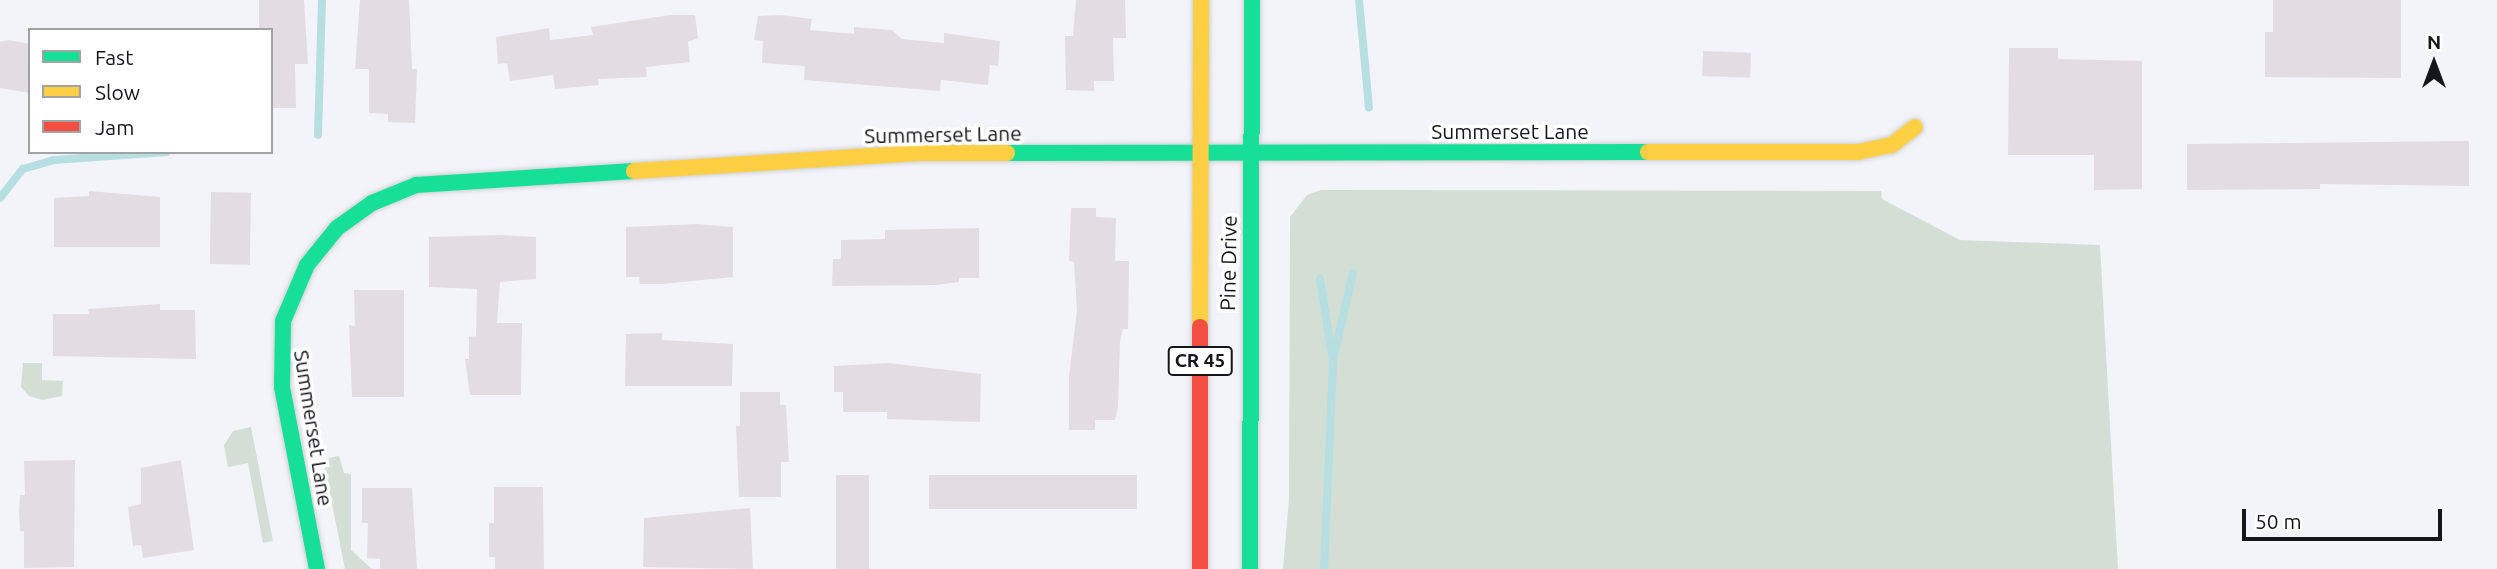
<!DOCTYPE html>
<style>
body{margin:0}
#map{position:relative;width:2497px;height:569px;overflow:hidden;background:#f3f4f9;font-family:Ubuntu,sans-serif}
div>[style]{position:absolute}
.green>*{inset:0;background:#d3dfd4}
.stream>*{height:8px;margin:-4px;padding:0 4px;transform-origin:4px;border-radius:4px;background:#b7dee1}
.building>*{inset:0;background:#e3dce3;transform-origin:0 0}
.roads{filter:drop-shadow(0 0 2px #d0d1d5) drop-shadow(0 0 2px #d0d1d5)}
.fast>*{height:16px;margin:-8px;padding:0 8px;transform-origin:8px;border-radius:8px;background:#16e098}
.slow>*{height:16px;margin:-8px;padding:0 8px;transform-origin:8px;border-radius:8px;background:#ffcf43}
.jam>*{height:16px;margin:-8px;padding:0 8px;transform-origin:8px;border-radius:8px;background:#f24e42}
span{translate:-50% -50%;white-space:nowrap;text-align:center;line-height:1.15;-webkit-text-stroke:7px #fff;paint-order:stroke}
.shield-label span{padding:2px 5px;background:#fff;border:2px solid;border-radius:5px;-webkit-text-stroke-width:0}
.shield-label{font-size:19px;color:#151619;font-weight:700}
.street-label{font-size:21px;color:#151619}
.legend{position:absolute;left:28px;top:28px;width:245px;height:126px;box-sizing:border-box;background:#fff;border:2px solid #a1a2a3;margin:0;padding:9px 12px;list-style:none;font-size:21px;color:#151619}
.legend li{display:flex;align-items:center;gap:14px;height:35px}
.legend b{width:35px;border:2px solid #a1a2a3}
.north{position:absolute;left:2399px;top:28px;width:70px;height:70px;-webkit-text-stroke:5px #fff;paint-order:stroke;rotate:0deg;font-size:19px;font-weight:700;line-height:28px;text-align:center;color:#151619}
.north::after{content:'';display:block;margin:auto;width:24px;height:32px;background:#151619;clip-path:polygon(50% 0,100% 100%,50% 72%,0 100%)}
.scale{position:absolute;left:2242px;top:509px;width:200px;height:32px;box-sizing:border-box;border:4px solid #151619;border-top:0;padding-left:9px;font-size:21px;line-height:24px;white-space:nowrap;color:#151619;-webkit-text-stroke:5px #fff;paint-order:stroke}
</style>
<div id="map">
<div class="green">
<div style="clip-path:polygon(1321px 190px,1881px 191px,1882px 199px,1960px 240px,2100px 245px,2118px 569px,1283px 569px,1289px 498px,1290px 217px,1307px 195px)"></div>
<div style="clip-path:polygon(23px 363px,42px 363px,42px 380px,63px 381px,62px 396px,43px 400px,29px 396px,21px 387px)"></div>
<div style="clip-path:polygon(251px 427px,273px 541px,263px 543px,248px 463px,228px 467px,224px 445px,233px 431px)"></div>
<div style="clip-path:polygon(339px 456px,344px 473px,351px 474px,351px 550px,372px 569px,345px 569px,323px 459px)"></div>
</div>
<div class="stream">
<div style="left:1359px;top:0;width:108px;rotate:84.7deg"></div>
<div style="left:318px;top:135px;width:135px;rotate:-88.3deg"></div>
<div style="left:0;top:198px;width:37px;rotate:-52deg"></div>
<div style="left:23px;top:169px;width:32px;rotate:-16deg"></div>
<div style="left:54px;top:160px;width:113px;rotate:-4deg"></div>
<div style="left:1320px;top:279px;width:78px;rotate:81.1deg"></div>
<div style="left:1324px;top:569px;width:209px;rotate:-87.5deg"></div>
<div style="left:1333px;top:360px;width:89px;rotate:-77.1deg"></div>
</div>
<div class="building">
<div style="clip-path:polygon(259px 0,304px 0,308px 64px,295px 64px,296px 108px,271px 108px,271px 30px,259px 30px)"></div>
<div style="clip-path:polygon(360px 0,409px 0,412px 69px,417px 69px,415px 123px,388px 122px,388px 114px,369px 113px,369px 69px,355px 69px)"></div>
<div style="clip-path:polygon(1076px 0,1125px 0,1126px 38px,1113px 38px,1114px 81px,1094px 81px,1094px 91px,1066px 90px,1065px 36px,1073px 36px)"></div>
<div style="clip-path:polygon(2273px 0,2401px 0,2401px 78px,2265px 77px,2265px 32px,2273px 32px)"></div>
<div style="clip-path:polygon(670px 15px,695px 15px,698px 38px,688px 42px,690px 62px,646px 67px,647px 77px,598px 79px,599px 85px,555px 89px,553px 75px,510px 81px,507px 63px,498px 64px,496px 37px,549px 28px,550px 40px,593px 35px,591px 27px)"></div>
<div style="clip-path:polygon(781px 15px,812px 19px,810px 30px,854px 34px,854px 27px,892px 30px,902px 39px,944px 43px,944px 33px,1000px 41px,998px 66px,990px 65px,988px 85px,941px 80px,940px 91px,804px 80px,805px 66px,762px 63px,763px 41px,754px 40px,758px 16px)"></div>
<div style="clip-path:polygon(9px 40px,30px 44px,30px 93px,0 88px,0 42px)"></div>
<div style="clip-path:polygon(2009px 48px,2058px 48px,2058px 59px,2142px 61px,2142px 189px,2094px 190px,2094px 155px,2008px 155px)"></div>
<div style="left:1703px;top:51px;width:48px;height:25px;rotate:2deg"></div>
<div style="clip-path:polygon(2469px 141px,2469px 186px,2320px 184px,2320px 189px,2187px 190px,2187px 144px)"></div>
<div style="clip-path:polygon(89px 191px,160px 197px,160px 247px,54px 247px,54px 198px,89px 196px)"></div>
<div style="left:211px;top:192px;width:40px;height:72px;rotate:1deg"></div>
<div style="clip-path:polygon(1071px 208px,1096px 208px,1096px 217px,1116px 218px,1115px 261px,1129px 261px,1128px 329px,1123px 329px,1120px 342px,1118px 407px,1115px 420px,1095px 420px,1095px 430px,1069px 430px,1069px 376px,1077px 310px,1074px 262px,1069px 261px)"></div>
<div style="clip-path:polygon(697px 224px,733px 227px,733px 277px,662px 284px,640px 284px,639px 277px,626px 277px,626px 227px)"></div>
<div style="clip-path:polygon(979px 228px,979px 278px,959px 278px,959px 282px,936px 285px,832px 286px,833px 259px,841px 259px,841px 240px,885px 239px,885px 230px)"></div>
<div style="clip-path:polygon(500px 235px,536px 237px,536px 279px,500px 282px,497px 323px,522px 323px,521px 395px,470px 395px,465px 359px,469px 359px,469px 337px,476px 336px,477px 289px,429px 287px,429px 237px)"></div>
<div style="clip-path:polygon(354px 290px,404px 290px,404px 397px,352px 397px,349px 325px,355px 326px)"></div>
<div style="clip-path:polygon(160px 304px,160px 310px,195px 310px,196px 359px,53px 356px,53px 314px,89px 314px,88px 309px)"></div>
<div style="clip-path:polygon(662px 333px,662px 340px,733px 344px,732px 386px,625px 386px,626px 334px)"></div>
<div style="clip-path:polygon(889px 363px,981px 374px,980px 422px,887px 419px,887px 412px,843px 412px,843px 392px,834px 392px,834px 366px)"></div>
<div style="clip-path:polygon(740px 392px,780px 392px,780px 405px,786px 405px,789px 462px,781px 462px,781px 497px,739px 497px,736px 426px,740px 426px)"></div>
<div style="clip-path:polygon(75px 460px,74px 567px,24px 568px,24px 531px,20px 531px,19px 513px,20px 495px,25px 495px,24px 461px)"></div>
<div style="clip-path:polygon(181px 460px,194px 550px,143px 558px,141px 545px,133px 546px,128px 507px,141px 504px,141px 468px)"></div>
<div style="left:836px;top:475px;width:33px;height:94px"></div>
<div style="left:929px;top:475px;width:208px;height:34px"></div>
<div style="clip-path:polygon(494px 487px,543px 487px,544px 569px,495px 569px,495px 557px,489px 557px,489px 523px,494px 523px)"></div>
<div style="clip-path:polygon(362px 488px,412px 488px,417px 569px,380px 569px,380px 559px,367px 558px,368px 523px,362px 523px)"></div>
<div style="clip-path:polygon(750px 508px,753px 569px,643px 567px,644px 518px)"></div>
</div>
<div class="roads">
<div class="fast">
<div style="left:1007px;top:153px;width:641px;rotate:-0.09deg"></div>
<div style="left:317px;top:569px;width:185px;rotate:-100.9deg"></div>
<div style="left:282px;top:387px;width:66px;rotate:-89.1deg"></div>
<div style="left:283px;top:321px;width:61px;rotate:-66.8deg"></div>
<div style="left:307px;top:265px;width:48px;rotate:-51deg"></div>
<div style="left:337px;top:228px;width:43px;rotate:-35.5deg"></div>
<div style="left:372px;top:203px;width:48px;rotate:-22.2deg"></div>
<div style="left:416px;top:185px;width:218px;rotate:-3.7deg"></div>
<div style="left:1250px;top:569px;width:569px;rotate:-89.8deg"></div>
</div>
<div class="slow">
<div style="left:1648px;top:152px;width:210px"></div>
<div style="left:1858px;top:152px;width:35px;rotate:-12deg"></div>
<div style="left:1892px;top:145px;width:29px;rotate:-38deg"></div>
<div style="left:634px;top:171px;width:285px;rotate:-3.6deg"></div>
<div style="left:918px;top:153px;width:89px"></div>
<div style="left:1200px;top:327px;width:327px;rotate:-89.8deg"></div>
</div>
<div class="jam">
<div style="left:1200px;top:569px;width:242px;rotate:-90deg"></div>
</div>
</div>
<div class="shield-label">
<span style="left:1200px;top:361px">CR 45</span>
</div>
<div class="street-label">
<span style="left:1510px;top:131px">Summerset Lane</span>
<span style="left:943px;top:134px;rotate:-1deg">Summerset Lane</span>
<span style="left:1228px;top:263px;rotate:-89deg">Pine Drive</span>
<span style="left:314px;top:428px;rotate:81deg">Summerset Lane</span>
</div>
<ul class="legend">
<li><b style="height:9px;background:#16e098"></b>Fast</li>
<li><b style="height:9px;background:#ffcf43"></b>Slow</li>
<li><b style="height:9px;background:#f24e42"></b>Jam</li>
</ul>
<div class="north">N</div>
<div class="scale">50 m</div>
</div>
